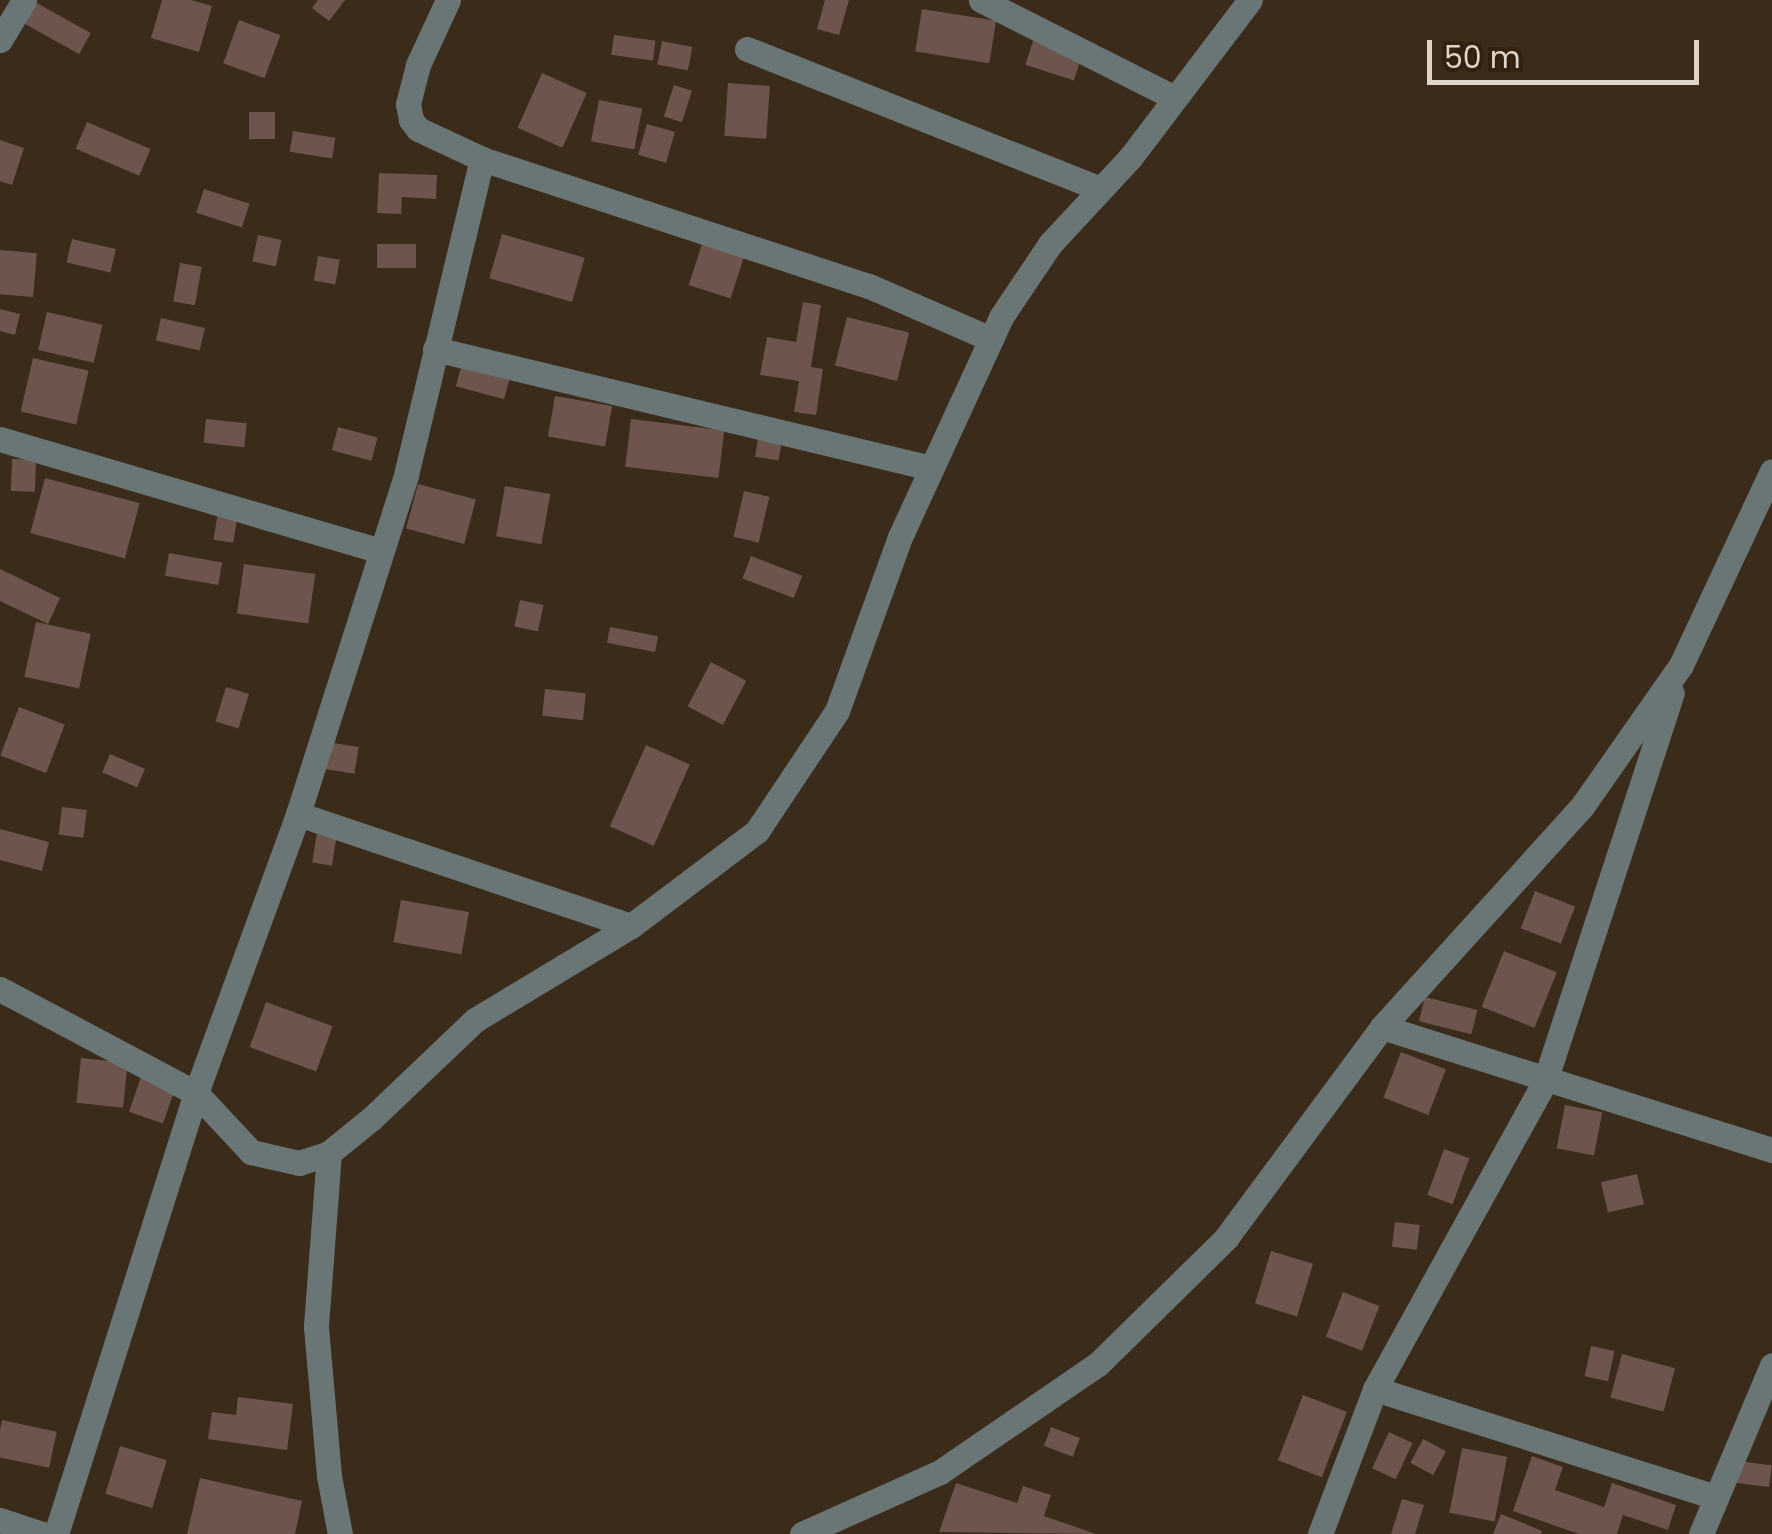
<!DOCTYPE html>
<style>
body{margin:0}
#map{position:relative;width:1772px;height:1534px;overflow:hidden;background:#3a2b1a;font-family:Poppins,sans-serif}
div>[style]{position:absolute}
.building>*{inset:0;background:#6d544d;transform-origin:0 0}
.minor>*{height:25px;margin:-12.5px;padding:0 12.5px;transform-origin:12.5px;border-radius:12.5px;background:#697675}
span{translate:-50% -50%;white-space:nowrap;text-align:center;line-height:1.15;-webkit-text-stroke:10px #302110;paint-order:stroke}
.scale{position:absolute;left:1427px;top:40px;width:272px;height:45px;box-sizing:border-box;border:5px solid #ded4c9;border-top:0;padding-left:12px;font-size:30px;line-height:35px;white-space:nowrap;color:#ded4c9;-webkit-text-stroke:8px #302110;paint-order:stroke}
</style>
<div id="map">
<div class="building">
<div style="clip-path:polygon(162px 0,191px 0,212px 6px,199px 52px,151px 38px)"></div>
<div style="clip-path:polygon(318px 0,345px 0,329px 21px,312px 8px)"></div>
<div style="clip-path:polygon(825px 0,849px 0,839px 35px,817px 29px)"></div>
<div style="left:33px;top:1px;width:66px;height:24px;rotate:29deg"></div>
<div style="left:922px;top:9px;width:75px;height:43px;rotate:9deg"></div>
<div style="left:239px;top:20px;width:44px;height:46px;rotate:20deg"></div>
<div style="left:614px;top:35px;width:42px;height:20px;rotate:8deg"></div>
<div style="left:1034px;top:38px;width:51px;height:28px;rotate:18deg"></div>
<div style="left:662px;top:41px;width:31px;height:24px;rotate:11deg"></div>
<div style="left:542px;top:73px;width:49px;height:60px;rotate:24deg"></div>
<div style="left:728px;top:83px;width:42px;height:53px;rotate:4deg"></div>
<div style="left:674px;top:85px;width:19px;height:33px;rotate:18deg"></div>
<div style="left:599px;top:100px;width:44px;height:42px;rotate:11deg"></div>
<div style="left:249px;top:112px;width:26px;height:27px"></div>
<div style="left:87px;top:122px;width:69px;height:29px;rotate:23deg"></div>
<div style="left:647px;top:124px;width:29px;height:32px;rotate:16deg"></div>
<div style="left:293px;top:131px;width:43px;height:21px;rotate:9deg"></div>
<div style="clip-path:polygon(0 140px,24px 148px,12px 185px,0 181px)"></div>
<div style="clip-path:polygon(379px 173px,437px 175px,436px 199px,402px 197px,401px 214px,377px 213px)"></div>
<div style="left:204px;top:189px;width:48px;height:25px;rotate:18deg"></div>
<div style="left:502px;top:234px;width:86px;height:46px;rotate:16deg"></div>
<div style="left:258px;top:235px;width:24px;height:27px;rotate:12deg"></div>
<div style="left:72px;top:239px;width:45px;height:24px;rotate:13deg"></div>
<div style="left:377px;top:244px;width:39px;height:24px"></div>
<div style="left:702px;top:244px;width:44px;height:43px;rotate:18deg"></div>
<div style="left:0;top:250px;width:37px;height:44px;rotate:5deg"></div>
<div style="left:318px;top:256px;width:22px;height:25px;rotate:10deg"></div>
<div style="left:180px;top:263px;width:22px;height:39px;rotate:10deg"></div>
<div style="clip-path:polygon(803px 302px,821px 305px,811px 367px,823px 369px,816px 415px,794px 412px,799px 381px,760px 375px,767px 337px,796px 342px)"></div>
<div style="clip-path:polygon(0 309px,20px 314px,15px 335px,0 331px)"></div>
<div style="left:47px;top:312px;width:57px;height:39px;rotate:13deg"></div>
<div style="left:847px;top:317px;width:64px;height:50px;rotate:14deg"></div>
<div style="left:161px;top:318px;width:45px;height:23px;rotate:13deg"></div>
<div style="left:33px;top:358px;width:57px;height:55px;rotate:13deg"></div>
<div style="left:461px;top:367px;width:50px;height:20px;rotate:15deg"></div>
<div style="left:555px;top:396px;width:58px;height:41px;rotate:10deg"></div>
<div style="left:206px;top:419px;width:41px;height:24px;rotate:6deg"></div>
<div style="left:631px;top:419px;width:94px;height:48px;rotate:7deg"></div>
<div style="left:338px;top:427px;width:41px;height:24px;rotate:15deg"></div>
<div style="left:759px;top:432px;width:24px;height:25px;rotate:9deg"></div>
<div style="left:12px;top:459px;width:24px;height:32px;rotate:2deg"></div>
<div style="left:45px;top:478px;width:98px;height:57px;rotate:15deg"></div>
<div style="left:418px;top:484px;width:60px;height:46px;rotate:15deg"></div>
<div style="left:505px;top:486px;width:46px;height:51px;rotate:10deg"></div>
<div style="left:744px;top:491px;width:26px;height:47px;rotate:13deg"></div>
<div style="left:218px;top:511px;width:20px;height:29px;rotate:9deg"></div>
<div style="left:169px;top:553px;width:54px;height:23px;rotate:10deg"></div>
<div style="left:751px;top:556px;width:55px;height:24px;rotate:21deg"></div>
<div style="left:244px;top:564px;width:72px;height:50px;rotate:8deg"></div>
<div style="clip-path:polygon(0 569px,60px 598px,48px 624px,0 601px)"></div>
<div style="left:520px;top:600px;width:24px;height:27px;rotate:12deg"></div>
<div style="left:36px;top:622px;width:56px;height:56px;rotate:12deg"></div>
<div style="left:610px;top:627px;width:49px;height:16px;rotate:11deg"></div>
<div style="left:711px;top:662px;width:40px;height:50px;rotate:28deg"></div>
<div style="left:226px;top:687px;width:24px;height:36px;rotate:17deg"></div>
<div style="left:545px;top:689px;width:41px;height:27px;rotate:6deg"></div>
<div style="left:19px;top:707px;width:49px;height:52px;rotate:21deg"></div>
<div style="left:327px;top:742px;width:32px;height:27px;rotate:9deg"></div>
<div style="left:646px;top:745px;width:48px;height:89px;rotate:24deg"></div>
<div style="left:110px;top:754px;width:38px;height:20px;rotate:23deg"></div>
<div style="left:62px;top:807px;width:25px;height:28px;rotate:7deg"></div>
<div style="clip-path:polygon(0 829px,49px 842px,42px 871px,0 860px)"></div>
<div style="left:317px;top:832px;width:20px;height:31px;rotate:9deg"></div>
<div style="left:1535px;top:891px;width:43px;height:40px;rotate:21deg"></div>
<div style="left:401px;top:900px;width:69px;height:43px;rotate:10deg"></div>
<div style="left:1504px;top:951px;width:57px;height:60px;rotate:22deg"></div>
<div style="left:1425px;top:997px;width:54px;height:25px;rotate:14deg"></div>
<div style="left:266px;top:1002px;width:71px;height:48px;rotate:20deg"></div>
<div style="left:1401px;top:1052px;width:48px;height:49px;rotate:21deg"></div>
<div style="left:81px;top:1058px;width:47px;height:45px;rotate:6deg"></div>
<div style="left:142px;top:1074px;width:36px;height:40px;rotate:19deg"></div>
<div style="left:1565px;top:1105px;width:38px;height:44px;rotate:11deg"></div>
<div style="left:1444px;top:1149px;width:27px;height:49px;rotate:20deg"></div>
<div style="left:1637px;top:1174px;width:31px;height:37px;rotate:77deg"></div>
<div style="left:1395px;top:1222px;width:25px;height:25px;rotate:7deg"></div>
<div style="left:1271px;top:1251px;width:44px;height:55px;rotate:17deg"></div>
<div style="left:1343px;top:1292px;width:39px;height:48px;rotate:21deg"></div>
<div style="left:1591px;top:1346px;width:24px;height:31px;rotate:12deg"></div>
<div style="left:1622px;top:1354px;width:55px;height:45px;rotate:15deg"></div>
<div style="left:1303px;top:1395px;width:47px;height:70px;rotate:21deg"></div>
<div style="clip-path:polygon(238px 1397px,293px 1404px,287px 1450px,208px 1439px,212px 1412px,236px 1415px)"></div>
<div style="left:2px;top:1420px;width:56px;height:37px;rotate:12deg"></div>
<div style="left:1051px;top:1427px;width:31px;height:20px;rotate:21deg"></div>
<div style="left:1389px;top:1432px;width:26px;height:40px;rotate:25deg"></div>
<div style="left:1423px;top:1439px;width:26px;height:27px;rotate:28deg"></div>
<div style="left:120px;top:1446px;width:49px;height:50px;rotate:17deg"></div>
<div style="left:1462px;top:1448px;width:46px;height:66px;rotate:11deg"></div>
<div style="clip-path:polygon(1532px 1456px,1563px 1467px,1555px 1490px,1604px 1507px,1612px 1483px,1676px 1505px,1668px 1530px,1623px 1515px,1617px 1534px,1579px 1534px,1513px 1511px)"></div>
<div style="left:1738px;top:1461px;width:34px;height:22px;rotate:7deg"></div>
<div style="clip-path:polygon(200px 1478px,302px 1501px,295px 1534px,187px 1534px)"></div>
<div style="clip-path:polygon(956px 1483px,1017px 1503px,1023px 1486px,1051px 1495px,1044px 1516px,1096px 1534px,939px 1532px)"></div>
<div style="clip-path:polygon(1402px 1499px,1424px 1505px,1415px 1534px,1391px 1534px)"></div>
<div style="clip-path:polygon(1501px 1514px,1542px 1531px,1541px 1534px,1493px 1534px)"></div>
</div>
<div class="minor">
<div style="left:448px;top:0;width:72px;rotate:114.8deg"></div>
<div style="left:418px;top:65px;width:40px;rotate:104.4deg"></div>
<div style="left:408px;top:104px;width:16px;rotate:79deg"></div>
<div style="left:411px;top:120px;width:11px;rotate:52deg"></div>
<div style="left:418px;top:129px;width:71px;rotate:25.1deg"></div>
<div style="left:482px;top:159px;width:407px;rotate:18.2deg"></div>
<div style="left:869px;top:286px;width:133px;rotate:23.5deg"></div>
<div style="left:981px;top:0;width:217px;rotate:26.8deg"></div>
<div style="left:0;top:40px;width:47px;rotate:-59deg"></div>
<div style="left:747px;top:49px;width:380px;rotate:21.6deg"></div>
<div style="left:435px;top:349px;width:510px;rotate:13.49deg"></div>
<div style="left:0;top:439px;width:397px;rotate:16.4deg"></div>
<div style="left:298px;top:814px;width:351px;rotate:18.6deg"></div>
<div style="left:0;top:989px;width:222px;rotate:28deg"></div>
<div style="left:196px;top:1093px;width:81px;rotate:47deg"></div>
<div style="left:251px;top:1152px;width:49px;rotate:12.9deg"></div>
<div style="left:299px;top:1163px;width:32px;rotate:-18deg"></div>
<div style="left:329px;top:1153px;width:55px;rotate:-39.1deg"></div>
<div style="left:372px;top:1118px;width:142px;rotate:-43.6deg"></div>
<div style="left:475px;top:1020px;width:182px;rotate:-31.1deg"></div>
<div style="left:631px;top:926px;width:158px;rotate:-37deg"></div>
<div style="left:757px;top:831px;width:144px;rotate:-56.3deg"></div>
<div style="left:837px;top:711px;width:185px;rotate:-70.1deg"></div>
<div style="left:900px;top:537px;width:242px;rotate:-65.3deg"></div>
<div style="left:1001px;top:317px;width:88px;rotate:-56.1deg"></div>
<div style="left:1050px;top:244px;width:117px;rotate:-47.1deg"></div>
<div style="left:1130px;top:158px;width:198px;rotate:-52.8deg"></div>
<div style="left:1382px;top:1027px;width:409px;rotate:17.5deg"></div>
<div style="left:329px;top:1153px;width:174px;rotate:94.3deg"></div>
<div style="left:316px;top:1327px;width:150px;rotate:85deg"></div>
<div style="left:329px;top:1476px;width:59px;rotate:79.3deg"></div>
<div style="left:1375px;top:1389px;width:358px;rotate:17.6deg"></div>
<div style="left:0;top:1520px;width:44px;rotate:18.4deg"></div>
<div style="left:56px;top:1534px;width:463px;rotate:-72.4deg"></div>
<div style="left:196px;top:1093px;width:297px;rotate:-69.9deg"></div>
<div style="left:298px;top:814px;width:356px;rotate:-72.3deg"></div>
<div style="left:406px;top:475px;width:325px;rotate:-76.5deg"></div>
<div style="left:802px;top:1534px;width:151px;rotate:-24.2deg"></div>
<div style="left:940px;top:1472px;width:191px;rotate:-34.4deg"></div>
<div style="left:1098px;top:1364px;width:180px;rotate:-44.5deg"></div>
<div style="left:1226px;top:1238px;width:262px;rotate:-53.5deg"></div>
<div style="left:1382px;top:1027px;width:299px;rotate:-47.8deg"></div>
<div style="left:1583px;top:805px;width:171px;rotate:-55deg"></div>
<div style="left:1681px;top:665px;width:214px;rotate:-64.9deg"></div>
<div style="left:1320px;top:1534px;width:155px;rotate:-69.2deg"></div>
<div style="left:1375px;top:1389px;width:352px;rotate:-61.1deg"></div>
<div style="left:1545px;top:1081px;width:408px;rotate:-71.9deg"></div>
<div style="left:1701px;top:1534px;width:183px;rotate:-67.2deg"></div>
</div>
<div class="scale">50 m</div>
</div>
